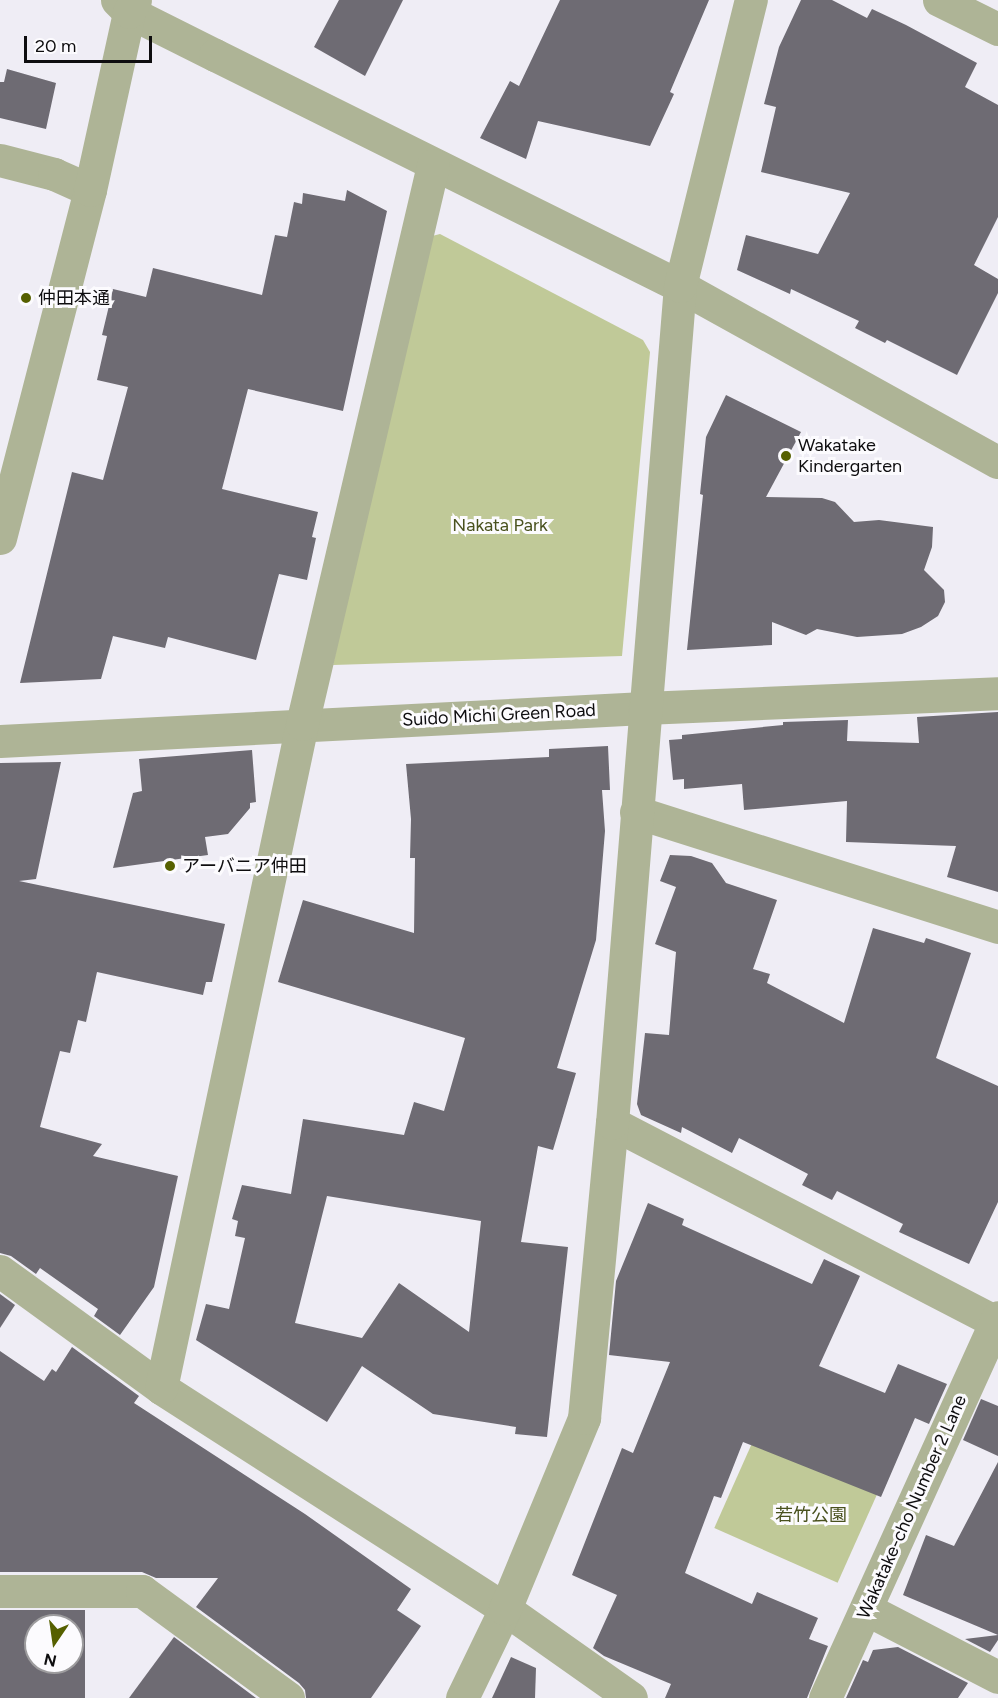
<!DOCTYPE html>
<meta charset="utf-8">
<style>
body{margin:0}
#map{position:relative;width:998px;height:1698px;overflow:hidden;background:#efedf5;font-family:Figtree,"Noto Sans JP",sans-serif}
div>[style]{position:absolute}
.green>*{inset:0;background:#c0c998;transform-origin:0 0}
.building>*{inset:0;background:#6e6b73}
.minor>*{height:33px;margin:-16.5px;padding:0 16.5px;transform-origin:16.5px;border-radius:16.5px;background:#aeb496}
.dots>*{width:16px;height:16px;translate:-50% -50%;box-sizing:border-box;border:3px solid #fcfbfe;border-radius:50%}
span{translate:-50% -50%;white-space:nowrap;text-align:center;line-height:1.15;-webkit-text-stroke:6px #fcfbfe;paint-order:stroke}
.poi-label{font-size:18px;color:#0e0d0f}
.left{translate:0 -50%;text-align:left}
.park-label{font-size:18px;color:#49511e}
.street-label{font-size:18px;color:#0e0d0f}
.north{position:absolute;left:24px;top:1614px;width:60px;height:60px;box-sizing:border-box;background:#fcfbfe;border:2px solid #9d9c9e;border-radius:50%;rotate:193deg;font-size:16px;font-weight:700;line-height:24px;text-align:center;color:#0e0d0f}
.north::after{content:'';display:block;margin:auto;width:21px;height:27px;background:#566000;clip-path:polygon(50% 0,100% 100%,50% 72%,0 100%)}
.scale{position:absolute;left:24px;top:36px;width:128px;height:27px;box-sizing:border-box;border:3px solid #0e0d0f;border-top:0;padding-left:8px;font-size:18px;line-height:21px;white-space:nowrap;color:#0e0d0f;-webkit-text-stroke:4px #fcfbfe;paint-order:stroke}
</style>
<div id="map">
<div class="green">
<div style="clip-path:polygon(440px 234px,643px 340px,650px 352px,622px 656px,333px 665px,424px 238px)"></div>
<div style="left:757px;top:1432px;width:135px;height:105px;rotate:24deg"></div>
</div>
<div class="building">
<div style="clip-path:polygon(339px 0,403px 0,365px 76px,314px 47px)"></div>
<div style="clip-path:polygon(560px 0,709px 0,670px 92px,674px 94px,650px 146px,538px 121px,526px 159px,480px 138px,510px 81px,519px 86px)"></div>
<div style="clip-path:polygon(801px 0,832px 0,867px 18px,872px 9px,906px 25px,977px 63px,965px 87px,998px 105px,998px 217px,974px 265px,998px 279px,998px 293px,957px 375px,887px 340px,885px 343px,855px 328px,859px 321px,791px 289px,790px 294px,737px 270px,746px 235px,818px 254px,850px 193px,761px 172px,776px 107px,764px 104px,779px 47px)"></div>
<div style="clip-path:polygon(7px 69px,56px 83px,46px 129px,0 118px,0 82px,4px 82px)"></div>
<div style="clip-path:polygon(347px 190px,387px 211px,343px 411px,248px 389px,222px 489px,318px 512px,312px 537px,316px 538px,307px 580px,279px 574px,256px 660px,168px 637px,165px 648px,113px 636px,101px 679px,20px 683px,72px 472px,103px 480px,128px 387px,97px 380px,107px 336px,102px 335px,113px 289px,146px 297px,153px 268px,262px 295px,275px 235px,287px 237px,294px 202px,302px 204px,303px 193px,345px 201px)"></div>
<div style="clip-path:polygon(726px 395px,801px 432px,766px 497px,822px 498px,835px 502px,854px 522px,879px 520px,933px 527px,932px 547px,924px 570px,944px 590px,945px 602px,938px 616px,921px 627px,902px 634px,857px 637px,817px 629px,806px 635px,772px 622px,772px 645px,687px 650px,703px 495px,700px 494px,706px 437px)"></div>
<div style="clip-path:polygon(998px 712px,998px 892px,947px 877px,956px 846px,846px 842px,847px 801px,744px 810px,742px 784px,684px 789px,684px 779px,673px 780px,669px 740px,682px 739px,682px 735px,783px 725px,783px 722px,848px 720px,847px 741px,919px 743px,917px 717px)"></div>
<div style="clip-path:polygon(evenodd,608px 746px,610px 790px,602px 790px,605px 831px,596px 940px,557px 1068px,576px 1073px,553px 1150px,538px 1146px,521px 1242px,568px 1247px,547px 1437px,515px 1434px,516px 1427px,433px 1414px,362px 1366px,327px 1422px,196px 1340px,206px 1304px,229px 1309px,245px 1238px,235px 1236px,238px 1221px,232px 1219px,242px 1185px,291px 1194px,303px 1119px,404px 1135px,414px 1102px,444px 1111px,465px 1038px,278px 982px,303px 900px,414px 933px,415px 858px,410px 858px,411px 819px,406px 764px,549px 757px,549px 749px,608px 746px,327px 1196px,481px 1221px,469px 1332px,399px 1283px,362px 1338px,295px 1323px,327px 1196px)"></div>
<div style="clip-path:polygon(252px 750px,256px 802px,250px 803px,250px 808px,228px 834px,205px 837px,208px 855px,113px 868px,133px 793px,142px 791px,139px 759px)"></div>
<div style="clip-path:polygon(61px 762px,36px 879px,19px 881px,225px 924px,212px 982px,206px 982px,203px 995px,97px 972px,86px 1022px,78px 1020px,70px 1053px,60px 1051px,40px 1127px,102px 1144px,93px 1156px,178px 1176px,154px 1287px,120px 1335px,94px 1316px,98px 1309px,40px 1268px,36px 1274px,11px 1256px,0 1253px,0 763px)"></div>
<div style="clip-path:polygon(670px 855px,691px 856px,712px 863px,726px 883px,777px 900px,753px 969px,770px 974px,767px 983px,844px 1023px,873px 928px,924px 943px,926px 938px,971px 953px,936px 1058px,998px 1086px,998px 1202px,969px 1264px,899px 1232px,903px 1224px,837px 1191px,832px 1200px,802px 1185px,808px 1174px,739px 1138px,732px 1153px,682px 1127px,681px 1133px,641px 1115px,637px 1104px,645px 1033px,669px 1035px,676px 952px,655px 944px,676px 887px,660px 881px)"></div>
<div style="clip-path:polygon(648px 1203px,684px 1219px,682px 1225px,812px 1284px,824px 1259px,860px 1276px,819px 1366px,885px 1393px,898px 1364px,947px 1384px,929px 1424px,915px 1418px,881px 1497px,743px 1442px,721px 1498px,714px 1496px,685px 1573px,752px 1604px,757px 1592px,818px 1618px,809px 1639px,828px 1646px,807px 1698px,665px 1698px,671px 1684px,604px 1656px,593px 1648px,617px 1595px,572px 1575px,622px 1448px,633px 1453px,670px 1362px,609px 1355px,616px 1281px)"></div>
<div style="clip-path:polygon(0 1294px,15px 1305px,0 1328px)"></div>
<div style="clip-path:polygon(72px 1347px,139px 1396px,134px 1403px,305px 1514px,411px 1589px,397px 1610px,421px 1626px,371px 1698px,306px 1698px,305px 1690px,299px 1683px,196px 1607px,218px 1578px,156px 1578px,142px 1572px,0 1572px,0 1351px,44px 1381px,52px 1369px,56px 1372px)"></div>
<div style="clip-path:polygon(981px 1399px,998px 1406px,998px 1456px,963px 1440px)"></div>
<div style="clip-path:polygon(998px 1462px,998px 1635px,903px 1595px,926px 1535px,954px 1546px)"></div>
<div style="clip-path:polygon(evenodd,0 1610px,85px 1610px,85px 1698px,0 1698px,0 1610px,36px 1626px,72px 1626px,72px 1662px,36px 1662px,36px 1626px)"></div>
<div style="clip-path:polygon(998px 1635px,998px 1640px,990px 1652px,965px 1639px)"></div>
<div style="clip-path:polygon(174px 1637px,256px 1698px,129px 1698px)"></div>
<div style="clip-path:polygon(898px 1647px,968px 1683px,958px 1698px,846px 1698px,863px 1660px,868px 1662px,873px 1650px)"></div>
<div style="clip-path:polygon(511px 1657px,536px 1668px,535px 1698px,492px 1698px)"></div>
</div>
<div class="minor">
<div style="left:117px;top:0;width:17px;rotate:45deg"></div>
<div style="left:129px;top:12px;width:96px;rotate:26.6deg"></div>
<div style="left:215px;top:55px;width:519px;rotate:26.42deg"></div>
<div style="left:680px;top:286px;width:363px;rotate:29deg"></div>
<div style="left:939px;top:0;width:66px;rotate:26.2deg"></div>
<div style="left:0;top:160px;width:56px;rotate:14.5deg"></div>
<div style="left:54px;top:174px;width:39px;rotate:24deg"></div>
<div style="left:0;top:538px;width:359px;rotate:-75.5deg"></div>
<div style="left:90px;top:190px;width:182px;rotate:-77.6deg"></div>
<div style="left:129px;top:12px;width:13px;rotate:-63deg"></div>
<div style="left:0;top:741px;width:645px;rotate:-2.93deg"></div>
<div style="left:644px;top:708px;width:354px;rotate:-2.4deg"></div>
<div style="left:636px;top:812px;width:380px;rotate:17.6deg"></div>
<div style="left:612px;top:1123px;width:435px;rotate:27.4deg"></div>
<div style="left:0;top:1271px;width:199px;rotate:36deg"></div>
<div style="left:161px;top:1388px;width:409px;rotate:32.7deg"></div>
<div style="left:505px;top:1609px;width:154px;rotate:35.2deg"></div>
<div style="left:161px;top:1388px;width:679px;rotate:-78.01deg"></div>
<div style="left:302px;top:724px;width:574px;rotate:-76.81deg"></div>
<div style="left:0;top:1591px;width:142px"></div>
<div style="left:142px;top:1591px;width:181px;rotate:36.2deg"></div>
<div style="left:866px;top:1609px;width:148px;rotate:27.3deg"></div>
<div style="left:462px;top:1698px;width:99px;rotate:-64.2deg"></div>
<div style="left:505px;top:1609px;width:207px;rotate:-67.5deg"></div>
<div style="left:584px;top:1418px;width:296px;rotate:-84.6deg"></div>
<div style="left:612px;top:1123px;width:840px;rotate:-85.36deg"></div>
<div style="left:680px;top:286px;width:295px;rotate:-76.1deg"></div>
<div style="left:825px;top:1698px;width:418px;rotate:-65.6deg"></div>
</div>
<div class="dots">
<div style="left:26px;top:298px;background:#566000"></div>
<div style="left:786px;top:456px;background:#566000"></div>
<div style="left:170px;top:866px;background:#566000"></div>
</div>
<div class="poi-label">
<span class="left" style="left:38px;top:298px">仲田本通</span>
<span class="left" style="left:798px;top:456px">Wakatake<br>Kindergarten</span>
<span class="left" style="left:182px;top:866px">アーバニア仲田</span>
</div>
<div class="park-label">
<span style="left:500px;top:525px">Nakata Park</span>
<span style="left:811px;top:1515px">若竹公園</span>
</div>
<div class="street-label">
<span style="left:499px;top:715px;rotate:-3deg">Suido Michi Green Road</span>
<span style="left:912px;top:1507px;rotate:-66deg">Wakatake-cho Number 2 Lane</span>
</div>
<div class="north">N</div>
<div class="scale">20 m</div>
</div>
